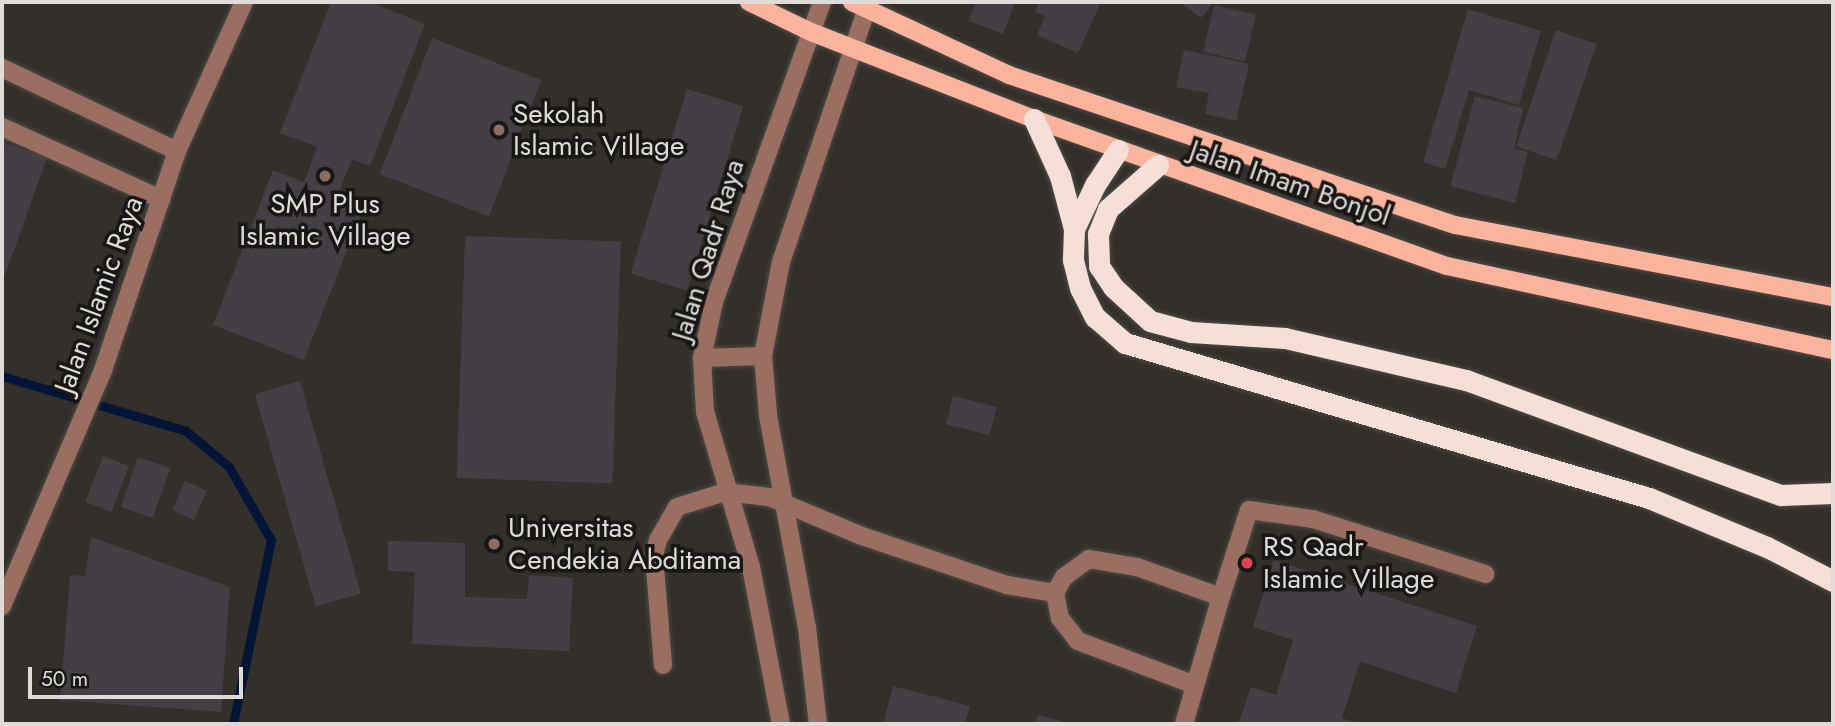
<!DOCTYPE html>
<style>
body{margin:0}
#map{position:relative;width:1835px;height:726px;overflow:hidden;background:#332f2a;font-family:Jost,sans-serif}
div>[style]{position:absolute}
.stream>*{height:9px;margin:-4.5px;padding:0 4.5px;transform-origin:4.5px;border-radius:4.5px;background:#021537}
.building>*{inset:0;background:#433f44;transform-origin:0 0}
.roads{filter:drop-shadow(0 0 2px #4e4b46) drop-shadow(0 0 2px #4e4b46)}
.minor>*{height:18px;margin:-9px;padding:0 9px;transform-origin:9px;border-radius:9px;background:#9a6f62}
.major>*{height:18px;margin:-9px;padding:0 9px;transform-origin:9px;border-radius:9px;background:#fab39d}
.highway>*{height:21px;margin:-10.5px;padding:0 10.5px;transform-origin:10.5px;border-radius:10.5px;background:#f5dfd8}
.dots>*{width:19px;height:19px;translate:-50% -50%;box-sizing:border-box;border:4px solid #191715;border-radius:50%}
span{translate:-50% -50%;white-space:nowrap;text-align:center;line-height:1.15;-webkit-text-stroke:7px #191715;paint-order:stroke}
.poi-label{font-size:28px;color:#dedbd8}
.left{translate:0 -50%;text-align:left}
.street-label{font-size:28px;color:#dedbd8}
.frame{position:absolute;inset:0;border:4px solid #dedbd8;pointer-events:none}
.scale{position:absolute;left:28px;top:667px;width:215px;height:32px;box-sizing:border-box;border:4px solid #dedbd8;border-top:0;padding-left:9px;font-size:21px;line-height:24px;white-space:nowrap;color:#dedbd8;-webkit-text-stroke:5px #191715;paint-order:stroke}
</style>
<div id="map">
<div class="stream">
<div style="left:2px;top:376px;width:192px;rotate:16.6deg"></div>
<div style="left:186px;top:431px;width:56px;rotate:39.9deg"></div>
<div style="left:229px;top:467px;width:84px;rotate:60.1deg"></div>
<div style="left:271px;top:540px;width:188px;rotate:101.7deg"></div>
</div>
<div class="building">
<div style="clip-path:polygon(331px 2px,369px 2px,425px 24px,370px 166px,352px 159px,337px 197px,364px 207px,304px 360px,213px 325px,273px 170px,304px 182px,317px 147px,280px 133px)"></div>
<div style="clip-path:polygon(976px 2px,1015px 2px,1003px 34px,969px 21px)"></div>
<div style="clip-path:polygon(1039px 2px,1101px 2px,1078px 53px,1037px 35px,1045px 16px,1035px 12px)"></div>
<div style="clip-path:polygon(1180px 2px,1214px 2px,1201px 18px)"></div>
<div style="left:1214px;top:5px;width:43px;height:48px;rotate:13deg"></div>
<div style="clip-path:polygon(1468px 9px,1541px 31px,1519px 105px,1469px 90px,1445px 169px,1423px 162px)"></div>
<div style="left:1556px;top:30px;width:43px;height:123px;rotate:19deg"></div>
<div style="left:432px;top:38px;width:117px;height:146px;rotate:21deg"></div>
<div style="clip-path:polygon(1184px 50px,1249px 64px,1236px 121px,1205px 114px,1209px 93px,1176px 87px)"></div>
<div style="left:687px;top:89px;width:59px;height:193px;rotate:17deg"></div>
<div style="clip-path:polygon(1475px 96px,1523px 108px,1514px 149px,1528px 152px,1515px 203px,1450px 186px)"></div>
<div style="clip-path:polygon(2px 142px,47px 158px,4px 278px,2px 277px)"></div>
<div style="left:465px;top:236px;width:156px;height:242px;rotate:2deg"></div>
<div style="left:300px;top:381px;width:221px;height:47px;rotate:74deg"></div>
<div style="left:953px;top:396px;width:45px;height:29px;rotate:14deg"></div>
<div style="left:103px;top:456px;width:28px;height:49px;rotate:21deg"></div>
<div style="left:138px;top:457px;width:34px;height:53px;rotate:19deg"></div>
<div style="left:185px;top:481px;width:24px;height:32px;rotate:24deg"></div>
<div style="clip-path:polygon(91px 537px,230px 587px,221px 712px,60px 700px,70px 575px,85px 576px)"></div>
<div style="clip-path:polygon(388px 541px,465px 543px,465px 597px,527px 599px,529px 575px,573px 578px,569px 651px,412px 644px,415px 572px,388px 571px)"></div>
<div style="clip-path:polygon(1274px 560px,1477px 626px,1456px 693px,1360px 661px,1342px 718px,1362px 724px,1238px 724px,1251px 687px,1276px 695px,1293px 640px,1253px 627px)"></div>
<div style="clip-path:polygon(893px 686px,970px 706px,965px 724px,883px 724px)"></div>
<div style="clip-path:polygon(1038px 715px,1068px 723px,1068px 724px,1035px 724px)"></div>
</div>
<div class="roads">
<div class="minor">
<div style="left:2px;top:68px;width:194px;rotate:25.4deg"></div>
<div style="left:2px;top:127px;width:175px;rotate:24.4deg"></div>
<div style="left:702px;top:358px;width:61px;rotate:-1.9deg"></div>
<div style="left:1055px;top:593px;width:25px;rotate:79deg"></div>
<div style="left:1060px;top:618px;width:29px;rotate:52deg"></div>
<div style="left:1078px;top:641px;width:125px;rotate:20.6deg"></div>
<div style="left:2px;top:606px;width:257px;rotate:-66.8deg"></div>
<div style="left:103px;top:370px;width:231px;rotate:-71.3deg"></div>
<div style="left:177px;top:151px;width:163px;rotate:-65.8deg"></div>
<div style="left:663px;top:665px;width:110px;rotate:-94.7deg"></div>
<div style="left:654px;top:555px;width:16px;rotate:-75deg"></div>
<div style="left:658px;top:540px;width:38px;rotate:-60deg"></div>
<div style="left:677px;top:507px;width:50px;rotate:-17.4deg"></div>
<div style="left:725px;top:492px;width:44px;rotate:6.5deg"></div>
<div style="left:769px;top:497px;width:101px;rotate:22.8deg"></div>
<div style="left:862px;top:536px;width:153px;rotate:18.7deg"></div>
<div style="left:1007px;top:585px;width:49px;rotate:9.5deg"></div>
<div style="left:1055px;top:593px;width:18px;rotate:-61deg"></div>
<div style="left:1064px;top:577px;width:31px;rotate:-36deg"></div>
<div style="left:1089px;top:559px;width:49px;rotate:9.5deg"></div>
<div style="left:1137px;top:567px;width:89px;rotate:19.7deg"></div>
<div style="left:1221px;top:597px;width:91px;rotate:-72.2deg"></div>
<div style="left:1249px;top:510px;width:65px;rotate:8deg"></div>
<div style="left:1313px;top:519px;width:181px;rotate:17.7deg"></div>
<div style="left:781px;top:724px;width:160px;rotate:-100.8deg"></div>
<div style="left:751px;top:567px;width:162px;rotate:-106.5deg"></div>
<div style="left:705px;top:412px;width:54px;rotate:-93.2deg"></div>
<div style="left:702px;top:358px;width:57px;rotate:-77.9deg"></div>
<div style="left:714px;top:302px;width:319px;rotate:-70.2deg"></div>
<div style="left:818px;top:724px;width:97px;rotate:-96.5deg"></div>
<div style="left:807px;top:628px;width:217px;rotate:-100.4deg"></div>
<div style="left:768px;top:415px;width:59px;rotate:-94.8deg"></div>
<div style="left:763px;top:356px;width:96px;rotate:-79.2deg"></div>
<div style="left:781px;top:262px;width:268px;rotate:-71.3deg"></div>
<div style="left:1184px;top:724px;width:132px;rotate:-73.8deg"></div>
</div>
<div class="major">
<div style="left:749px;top:2px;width:69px;rotate:25.8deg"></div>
<div style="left:811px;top:32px;width:239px;rotate:21.3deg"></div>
<div style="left:1034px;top:119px;width:438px;rotate:19.6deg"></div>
<div style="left:1447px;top:266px;width:395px;rotate:12.3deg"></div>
<div style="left:852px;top:2px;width:173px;rotate:24.9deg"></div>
<div style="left:1009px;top:75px;width:471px;rotate:18.6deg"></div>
<div style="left:1455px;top:225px;width:385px;rotate:10.8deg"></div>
</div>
<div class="highway">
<div style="left:1034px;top:119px;width:63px;rotate:65.5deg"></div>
<div style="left:1060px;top:176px;width:55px;rotate:75.2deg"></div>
<div style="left:1074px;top:229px;width:31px;rotate:92deg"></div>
<div style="left:1073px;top:260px;width:29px;rotate:76deg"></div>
<div style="left:1080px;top:288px;width:33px;rotate:63deg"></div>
<div style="left:1095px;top:317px;width:40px;rotate:41deg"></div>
<div style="left:1125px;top:343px;width:546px;rotate:16.48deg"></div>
<div style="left:1649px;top:498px;width:128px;rotate:22.6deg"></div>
<div style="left:1767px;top:547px;width:74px;rotate:27.3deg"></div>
<div style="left:1158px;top:165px;width:67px;rotate:138.7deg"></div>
<div style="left:1108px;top:209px;width:27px;rotate:112deg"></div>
<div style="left:1098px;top:234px;width:32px;rotate:88deg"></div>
<div style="left:1099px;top:266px;width:25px;rotate:56deg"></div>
<div style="left:1113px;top:287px;width:50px;rotate:42.6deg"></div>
<div style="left:1150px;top:321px;width:42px;rotate:15deg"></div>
<div style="left:1191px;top:332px;width:94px;rotate:3.7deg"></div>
<div style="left:1285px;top:338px;width:186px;rotate:13.1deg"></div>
<div style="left:1466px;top:380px;width:335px;rotate:20.1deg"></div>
<div style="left:1781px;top:495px;width:52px;rotate:-2.2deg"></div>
<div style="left:1074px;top:229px;width:49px;rotate:-64.5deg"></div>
<div style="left:1095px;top:185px;width:42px;rotate:-56.7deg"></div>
</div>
</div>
<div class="dots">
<div style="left:499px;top:130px;background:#8d6e63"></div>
<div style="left:325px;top:176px;background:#8d6e63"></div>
<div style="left:494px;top:544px;background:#8d6e63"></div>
<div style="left:1247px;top:563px;background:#e0444e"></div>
</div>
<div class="poi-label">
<span class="left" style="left:513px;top:130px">Sekolah<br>Islamic Village</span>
<span style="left:325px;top:220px">SMP Plus<br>Islamic Village</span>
<span class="left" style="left:508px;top:544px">Universitas<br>Cendekia Abditama</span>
<span class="left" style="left:1263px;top:563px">RS Qadr<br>Islamic Village</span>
</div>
<div class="street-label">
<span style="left:1290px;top:183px;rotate:19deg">Jalan Imam Bonjol</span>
<span style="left:708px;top:250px;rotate:-73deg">Jalan Qadr Raya</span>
<span style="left:99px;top:295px;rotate:-70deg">Jalan Islamic Raya</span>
</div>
<div class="frame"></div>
<div class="scale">50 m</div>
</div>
